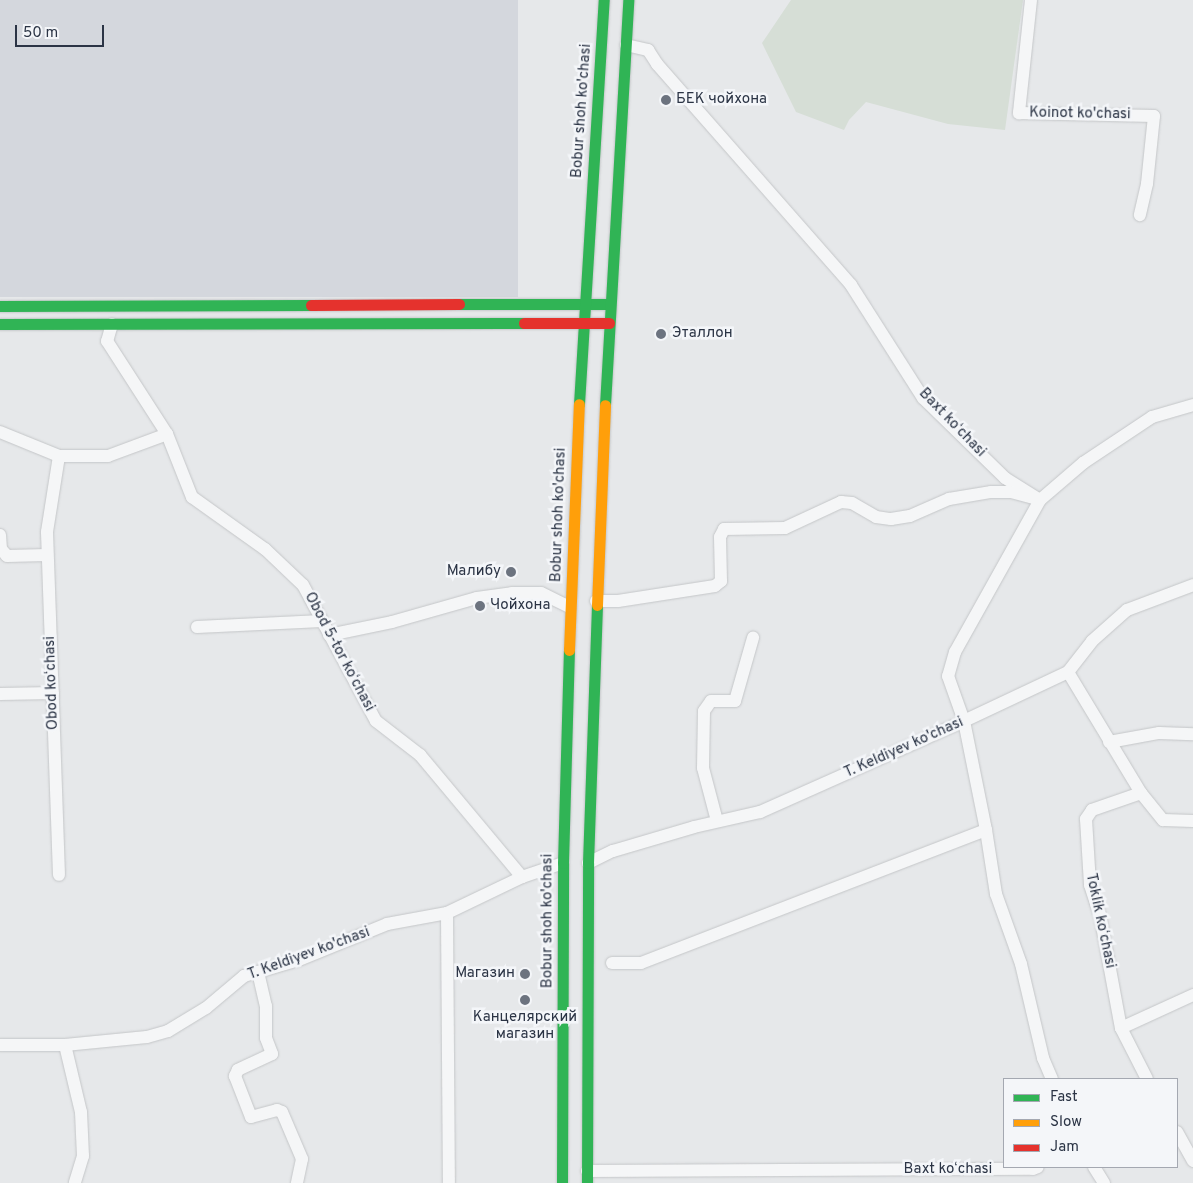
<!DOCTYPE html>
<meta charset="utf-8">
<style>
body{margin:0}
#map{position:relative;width:1193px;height:1183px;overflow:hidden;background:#e6e8ea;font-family:Overpass,sans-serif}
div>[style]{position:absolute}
.built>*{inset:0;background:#d4d7dd;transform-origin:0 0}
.green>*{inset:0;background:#d6ded6}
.roads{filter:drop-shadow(0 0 1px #c4c6c8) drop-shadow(0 0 1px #c4c6c8)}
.street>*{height:12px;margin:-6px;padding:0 6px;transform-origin:6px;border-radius:6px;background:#f5f6f7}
.fast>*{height:11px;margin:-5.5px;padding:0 5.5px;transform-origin:5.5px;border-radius:5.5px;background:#30b455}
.slow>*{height:11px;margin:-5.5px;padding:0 5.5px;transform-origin:5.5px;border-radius:5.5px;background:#ff9f0a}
.jam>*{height:11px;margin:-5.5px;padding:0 5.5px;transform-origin:5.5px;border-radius:5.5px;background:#e5322d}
.dots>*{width:14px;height:14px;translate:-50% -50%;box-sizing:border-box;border:2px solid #f4f6f9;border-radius:50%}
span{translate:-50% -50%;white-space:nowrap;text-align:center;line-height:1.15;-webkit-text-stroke:5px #f4f6f9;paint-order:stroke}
.poi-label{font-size:15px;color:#2b3445}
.left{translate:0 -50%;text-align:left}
.right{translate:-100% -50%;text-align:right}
.street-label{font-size:15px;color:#2b3445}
.legend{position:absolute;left:1003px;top:1078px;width:175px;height:90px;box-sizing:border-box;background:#f4f6f9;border:1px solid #a4a8b1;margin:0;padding:6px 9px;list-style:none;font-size:15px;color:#2b3445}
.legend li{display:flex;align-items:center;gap:10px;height:25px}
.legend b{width:25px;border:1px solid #a4a8b1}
.scale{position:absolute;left:15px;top:25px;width:89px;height:22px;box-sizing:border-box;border:2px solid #2b3445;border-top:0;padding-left:6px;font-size:15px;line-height:18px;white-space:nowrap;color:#2b3445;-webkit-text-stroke:4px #f4f6f9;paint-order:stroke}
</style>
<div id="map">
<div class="built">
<div style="left:0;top:0;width:518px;height:297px"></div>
</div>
<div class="green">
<div style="clip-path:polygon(791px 0,1023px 0,1005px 130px,948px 124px,866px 102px,849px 120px,844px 130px,796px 112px,762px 43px)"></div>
</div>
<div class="roads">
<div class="street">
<div style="left:1031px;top:0;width:114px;rotate:96.1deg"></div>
<div style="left:1019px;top:113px;width:135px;rotate:1.3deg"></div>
<div style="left:1154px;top:116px;width:68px;rotate:95.9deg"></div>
<div style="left:1147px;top:184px;width:32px;rotate:103deg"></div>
<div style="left:626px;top:45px;width:23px;rotate:13deg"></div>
<div style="left:648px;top:50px;width:17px;rotate:57deg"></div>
<div style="left:657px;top:64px;width:294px;rotate:48.7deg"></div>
<div style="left:851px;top:285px;width:134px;rotate:57.5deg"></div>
<div style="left:923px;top:398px;width:115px;rotate:44.3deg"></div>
<div style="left:1005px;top:478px;width:41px;rotate:32.2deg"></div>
<div style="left:1040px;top:500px;width:174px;rotate:119.2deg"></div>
<div style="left:955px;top:652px;width:25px;rotate:106deg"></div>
<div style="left:948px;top:676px;width:48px;rotate:70.4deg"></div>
<div style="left:964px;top:721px;width:111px;rotate:78.6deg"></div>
<div style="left:112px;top:324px;width:18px;rotate:106deg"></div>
<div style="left:107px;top:341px;width:111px;rotate:57.2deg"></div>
<div style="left:167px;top:434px;width:68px;rotate:68.4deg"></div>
<div style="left:192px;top:497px;width:90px;rotate:35.5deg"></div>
<div style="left:265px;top:549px;width:52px;rotate:43.5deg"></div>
<div style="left:303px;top:585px;width:154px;rotate:61.8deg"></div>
<div style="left:376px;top:721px;width:56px;rotate:37.7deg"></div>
<div style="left:420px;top:755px;width:159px;rotate:50.1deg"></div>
<div style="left:0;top:432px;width:64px;rotate:22.1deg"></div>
<div style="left:59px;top:456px;width:49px"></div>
<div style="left:108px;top:456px;width:63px;rotate:-20.4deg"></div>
<div style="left:59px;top:456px;width:77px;rotate:99deg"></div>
<div style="left:47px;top:532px;width:343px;rotate:88deg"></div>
<div style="left:0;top:535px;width:14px;rotate:86deg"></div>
<div style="left:1px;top:549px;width:9px;rotate:49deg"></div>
<div style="left:7px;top:556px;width:40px;rotate:-1.4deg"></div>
<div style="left:596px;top:601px;width:22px"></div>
<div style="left:618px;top:601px;width:98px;rotate:-8.8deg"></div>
<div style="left:715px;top:586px;width:8px;rotate:-40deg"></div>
<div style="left:721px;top:581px;width:44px;rotate:-91.3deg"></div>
<div style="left:720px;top:537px;width:9px;rotate:-63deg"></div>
<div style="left:724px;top:529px;width:61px;rotate:-0.9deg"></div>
<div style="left:785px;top:528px;width:62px;rotate:-24.9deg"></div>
<div style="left:841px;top:502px;width:11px;rotate:5deg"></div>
<div style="left:852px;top:503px;width:28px;rotate:30deg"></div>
<div style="left:876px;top:517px;width:15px;rotate:8deg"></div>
<div style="left:891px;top:519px;width:19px;rotate:-9deg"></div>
<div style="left:910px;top:516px;width:43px;rotate:-23.6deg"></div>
<div style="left:949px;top:499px;width:43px;rotate:-9.5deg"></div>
<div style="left:991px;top:492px;width:20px"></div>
<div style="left:1011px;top:492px;width:30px;rotate:15deg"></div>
<div style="left:1040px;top:500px;width:57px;rotate:-40.7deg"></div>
<div style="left:1083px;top:463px;width:83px;rotate:-33.7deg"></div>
<div style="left:1152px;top:417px;width:43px;rotate:-16.3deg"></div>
<div style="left:197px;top:627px;width:125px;rotate:-2.7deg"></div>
<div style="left:329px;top:635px;width:64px;rotate:-11.7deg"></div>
<div style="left:392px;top:622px;width:88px;rotate:-15.8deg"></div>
<div style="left:477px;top:598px;width:35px;rotate:-8deg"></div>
<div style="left:512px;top:593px;width:29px"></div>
<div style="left:541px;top:593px;width:32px;rotate:26deg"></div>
<div style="left:1068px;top:672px;width:141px;rotate:58.9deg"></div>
<div style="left:1141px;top:793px;width:35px;rotate:51deg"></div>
<div style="left:1163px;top:820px;width:30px;rotate:2deg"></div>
<div style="left:0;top:694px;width:53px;rotate:-1.1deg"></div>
<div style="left:1109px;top:742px;width:51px;rotate:-10.2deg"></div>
<div style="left:1159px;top:733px;width:34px;rotate:2deg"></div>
<div style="left:1141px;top:793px;width:52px;rotate:160.9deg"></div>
<div style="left:1092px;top:810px;width:11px;rotate:124deg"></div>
<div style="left:1086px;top:819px;width:66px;rotate:86.5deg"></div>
<div style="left:1090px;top:885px;width:32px;rotate:72deg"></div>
<div style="left:1100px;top:915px;width:115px;rotate:79.5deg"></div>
<div style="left:1121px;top:1028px;width:57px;rotate:63deg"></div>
<div style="left:717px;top:821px;width:55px;rotate:-104.8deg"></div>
<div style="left:703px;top:768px;width:57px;rotate:-89deg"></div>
<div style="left:704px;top:711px;width:12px;rotate:-55deg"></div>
<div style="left:711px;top:701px;width:24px"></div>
<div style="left:735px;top:701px;width:66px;rotate:-74.1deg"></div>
<div style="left:588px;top:863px;width:28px;rotate:-26deg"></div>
<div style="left:613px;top:851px;width:84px;rotate:-16.5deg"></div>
<div style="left:694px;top:827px;width:68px;rotate:-12.8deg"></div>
<div style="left:760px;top:812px;width:223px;rotate:-24deg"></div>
<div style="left:964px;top:721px;width:115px;rotate:-25.2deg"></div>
<div style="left:1068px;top:672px;width:39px;rotate:-52deg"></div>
<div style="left:1092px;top:641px;width:47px;rotate:-41.5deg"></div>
<div style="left:1127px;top:610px;width:71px;rotate:-20.7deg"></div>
<div style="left:447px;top:913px;width:270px;rotate:89.6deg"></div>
<div style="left:612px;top:963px;width:29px"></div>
<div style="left:641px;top:963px;width:370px;rotate:-21.1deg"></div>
<div style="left:986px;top:830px;width:65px;rotate:81.1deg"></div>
<div style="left:996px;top:894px;width:74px;rotate:70.3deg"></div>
<div style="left:1021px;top:964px;width:97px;rotate:76.8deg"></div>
<div style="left:1043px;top:1058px;width:23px;rotate:67deg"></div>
<div style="left:258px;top:972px;width:35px;rotate:77deg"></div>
<div style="left:266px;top:1006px;width:32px;rotate:90deg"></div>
<div style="left:266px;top:1038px;width:17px;rotate:69deg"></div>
<div style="left:272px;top:1054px;width:38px;rotate:155deg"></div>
<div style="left:238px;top:1070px;width:7px;rotate:117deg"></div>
<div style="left:235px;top:1076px;width:44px;rotate:68.7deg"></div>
<div style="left:251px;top:1117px;width:27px;rotate:-15deg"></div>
<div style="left:277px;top:1110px;width:5px;rotate:22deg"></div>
<div style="left:282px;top:1112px;width:51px;rotate:66.9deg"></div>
<div style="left:302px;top:1159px;width:25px;rotate:102deg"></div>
<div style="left:1121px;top:1028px;width:79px;rotate:-24.6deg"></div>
<div style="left:0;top:1045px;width:65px"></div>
<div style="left:65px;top:1045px;width:82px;rotate:-5.6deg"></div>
<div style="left:147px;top:1037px;width:22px;rotate:-16deg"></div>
<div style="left:168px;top:1031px;width:44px;rotate:-31.2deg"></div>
<div style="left:206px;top:1008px;width:50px;rotate:-40.1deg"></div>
<div style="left:244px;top:976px;width:57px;rotate:-16.2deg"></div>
<div style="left:299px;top:960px;width:95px;rotate:-22.2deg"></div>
<div style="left:387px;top:924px;width:61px;rotate:-10.4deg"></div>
<div style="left:447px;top:913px;width:83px;rotate:-25.6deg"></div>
<div style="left:522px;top:877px;width:43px;rotate:-18.9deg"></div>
<div style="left:65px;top:1045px;width:69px;rotate:76.6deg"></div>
<div style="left:81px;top:1112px;width:44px;rotate:87.4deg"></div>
<div style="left:83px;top:1156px;width:28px;rotate:107deg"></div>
<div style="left:1177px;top:1132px;width:33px;rotate:61deg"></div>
<div style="left:1094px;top:1167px;width:19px;rotate:58deg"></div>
<div style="left:587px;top:1171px;width:446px;rotate:-0.3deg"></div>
<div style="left:1033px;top:1169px;width:5px;rotate:-22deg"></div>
</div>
<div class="fast">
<div style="left:459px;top:304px;width:151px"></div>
<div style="left:0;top:306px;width:311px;rotate:-0.2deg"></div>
<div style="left:0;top:324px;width:524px;rotate:-0.11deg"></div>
<div style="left:579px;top:404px;width:405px;rotate:-86.5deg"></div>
<div style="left:605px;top:405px;width:406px;rotate:-86.7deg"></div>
<div style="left:562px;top:1183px;width:320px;rotate:-89.8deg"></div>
<div style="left:563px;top:863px;width:213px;rotate:-88.4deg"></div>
<div style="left:587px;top:1183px;width:320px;rotate:-89.8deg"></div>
<div style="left:588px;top:863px;width:258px;rotate:-88deg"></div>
</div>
<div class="slow">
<div style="left:597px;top:605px;width:200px;rotate:-87.7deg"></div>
<div style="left:569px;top:650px;width:246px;rotate:-87.7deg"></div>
</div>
<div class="jam">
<div style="left:311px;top:305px;width:148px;rotate:-0.4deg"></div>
<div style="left:524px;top:323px;width:85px"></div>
</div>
</div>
<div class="dots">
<div style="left:666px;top:100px;background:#6c737f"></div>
<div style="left:661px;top:334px;background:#6c737f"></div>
<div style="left:511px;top:572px;background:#6c737f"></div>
<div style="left:480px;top:606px;background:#6c737f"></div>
<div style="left:525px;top:974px;background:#6c737f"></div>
<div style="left:525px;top:1000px;background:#6c737f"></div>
</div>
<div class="poi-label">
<span class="left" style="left:676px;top:100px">БЕК чойхона</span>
<span class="left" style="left:672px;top:334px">Эталлон</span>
<span class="right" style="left:501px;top:572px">Малибу</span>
<span class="left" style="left:490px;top:606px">Чойхона</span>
<span class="right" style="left:515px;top:974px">Магазин</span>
<span style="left:525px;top:1026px">Канцелярский<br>магазин</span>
</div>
<div class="street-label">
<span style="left:582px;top:111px;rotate:-86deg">Bobur shoh ko'chasi</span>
<span style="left:1080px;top:114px;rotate:1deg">Koinot ko'chasi</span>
<span style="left:952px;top:423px;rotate:46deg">Baxt koʻchasi</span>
<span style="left:559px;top:515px;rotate:-88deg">Bobur shoh ko'chasi</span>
<span style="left:339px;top:652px;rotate:62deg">Obod 5-tor koʻchasi</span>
<span style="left:52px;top:683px;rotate:-92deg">Obod koʻchasi</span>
<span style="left:904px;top:748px;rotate:-24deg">T. Keldiyev ko'chasi</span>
<span style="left:548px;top:921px;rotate:-90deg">Bobur shoh ko'chasi</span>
<span style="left:1100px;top:921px;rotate:78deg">Toklik koʻchasi</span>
<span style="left:309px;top:954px;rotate:-20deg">T. Keldiyev ko'chasi</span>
<span style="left:948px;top:1170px">Baxt koʻchasi</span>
</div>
<ul class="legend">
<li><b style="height:6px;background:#30b455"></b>Fast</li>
<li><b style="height:6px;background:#ff9f0a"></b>Slow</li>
<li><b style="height:6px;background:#e5322d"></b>Jam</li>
</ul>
<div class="scale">50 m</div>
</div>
